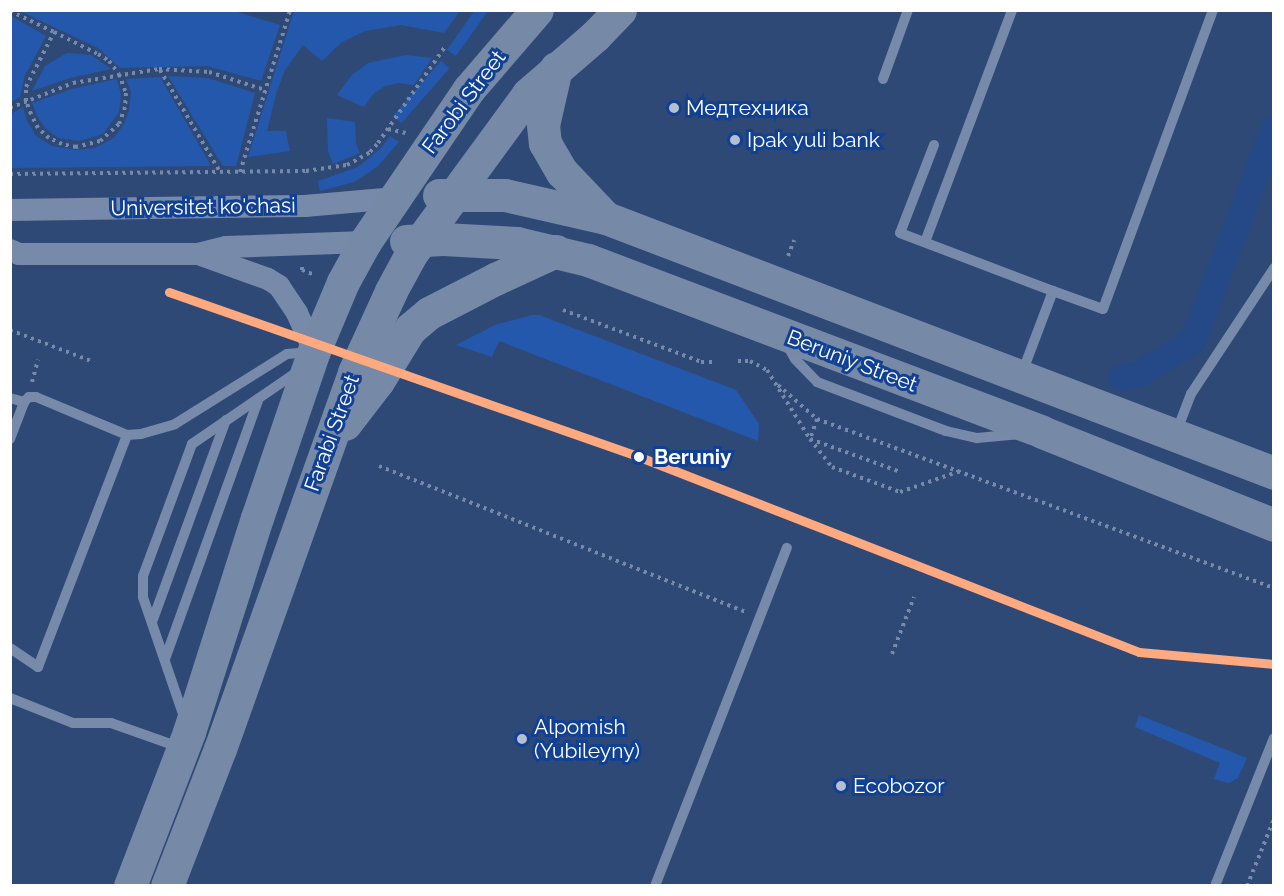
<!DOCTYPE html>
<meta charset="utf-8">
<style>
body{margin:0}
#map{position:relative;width:1284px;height:896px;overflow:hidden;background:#2f4977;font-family:Raleway,sans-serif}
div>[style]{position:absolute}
.green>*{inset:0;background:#2458ad;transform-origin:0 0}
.canal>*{height:26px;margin:-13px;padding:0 13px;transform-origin:13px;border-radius:13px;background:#254886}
.path>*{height:4px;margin-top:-2px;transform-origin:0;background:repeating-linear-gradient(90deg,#788aa9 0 3px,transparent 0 7.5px)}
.lane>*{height:10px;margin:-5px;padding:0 5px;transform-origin:5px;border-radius:5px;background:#788aa9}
.street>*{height:22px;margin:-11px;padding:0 11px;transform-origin:11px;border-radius:11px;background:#788aa9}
.primary>*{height:33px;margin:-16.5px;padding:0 16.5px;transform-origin:16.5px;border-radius:16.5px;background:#7689a7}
.metro-1>*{height:9px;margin:-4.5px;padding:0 4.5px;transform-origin:4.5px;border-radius:4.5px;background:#ffa980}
.dots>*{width:16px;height:16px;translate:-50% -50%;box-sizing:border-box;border:3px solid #114195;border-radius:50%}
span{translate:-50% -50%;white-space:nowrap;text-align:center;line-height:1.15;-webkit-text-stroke:6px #114195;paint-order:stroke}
.street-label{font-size:21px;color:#fff}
.poi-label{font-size:21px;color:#fff}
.left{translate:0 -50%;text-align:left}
.stop-label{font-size:21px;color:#fff;font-weight:700}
.frame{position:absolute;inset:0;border:12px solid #fff;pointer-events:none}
</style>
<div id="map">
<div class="green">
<div style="clip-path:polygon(475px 10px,488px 11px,456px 56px,447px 50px)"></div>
<div style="clip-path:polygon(20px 11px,234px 11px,280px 25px,261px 81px,207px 66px,120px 68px,98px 48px)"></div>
<div style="clip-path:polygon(294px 11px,294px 10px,460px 11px,444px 33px,401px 25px,365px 31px,342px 42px,322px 61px,303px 45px,285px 70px,276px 94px,267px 131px,286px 131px,290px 151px,248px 157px)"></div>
<div style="clip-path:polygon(11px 16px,46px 36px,25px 75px,20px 97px,11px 102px)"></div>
<div style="clip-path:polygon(67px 53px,91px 55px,111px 69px,70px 78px,32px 91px,45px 66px)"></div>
<div style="clip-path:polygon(406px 55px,432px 58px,414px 85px,399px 83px,385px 86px,373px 94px,364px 107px,337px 95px,352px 75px,368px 63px)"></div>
<div style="left:441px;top:61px;width:11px;height:73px;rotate:41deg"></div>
<div style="clip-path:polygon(168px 76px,208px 78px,255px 93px,236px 166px,223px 166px)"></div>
<div style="clip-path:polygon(160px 77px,211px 166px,11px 168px,11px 114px,23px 107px,27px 121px,36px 136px,52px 146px,75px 150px,95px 148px,114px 138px,124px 124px,129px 111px,131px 92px,126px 79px)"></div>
<div style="clip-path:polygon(117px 79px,121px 95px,119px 112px,103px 134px,79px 141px,58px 138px,45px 128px,37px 116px,32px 103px,72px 89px)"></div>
<div style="clip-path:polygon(327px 118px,355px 122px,356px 144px,360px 153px,333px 164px,328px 151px)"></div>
<div style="clip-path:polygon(390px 136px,399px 142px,377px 167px,354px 182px,320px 191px,318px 181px,358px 167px,381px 148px)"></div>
<div style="clip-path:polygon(532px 315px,539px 315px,736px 390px,759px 424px,758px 441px,499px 341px,492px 357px,456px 345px,495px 325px)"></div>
<div style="clip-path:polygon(1139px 715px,1247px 758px,1238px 778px,1229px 783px,1214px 779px,1220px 763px,1135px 727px)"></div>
</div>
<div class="canal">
<div style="left:1121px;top:378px;width:19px;rotate:-12deg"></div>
<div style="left:1140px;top:374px;width:62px;rotate:-31.9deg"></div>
<div style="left:1193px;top:341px;width:228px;rotate:-69.2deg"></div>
</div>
<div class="path">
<div style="left:10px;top:11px;width:49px;rotate:25.5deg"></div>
<div style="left:54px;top:32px;width:49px;rotate:26.6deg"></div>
<div style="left:98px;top:54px;width:13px;rotate:32deg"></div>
<div style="left:109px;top:61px;width:16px;rotate:52deg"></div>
<div style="left:119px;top:74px;width:20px;rotate:70deg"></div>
<div style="left:126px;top:93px;width:14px;rotate:94deg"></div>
<div style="left:125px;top:107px;width:18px;rotate:109deg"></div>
<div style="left:119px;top:124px;width:25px;rotate:138deg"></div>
<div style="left:100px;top:141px;width:25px;rotate:166deg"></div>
<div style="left:76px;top:147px;width:14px;rotate:-168deg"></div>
<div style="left:62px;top:144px;width:14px;rotate:-155deg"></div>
<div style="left:49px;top:138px;width:15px;rotate:-138deg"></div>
<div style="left:38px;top:128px;width:16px;rotate:-117deg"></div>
<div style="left:31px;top:114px;width:14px;rotate:-111deg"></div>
<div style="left:26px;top:101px;width:14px;rotate:-90deg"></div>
<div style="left:26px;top:87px;width:62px;rotate:-63deg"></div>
<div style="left:160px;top:70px;width:118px;rotate:59.5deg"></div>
<div style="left:10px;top:108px;width:68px;rotate:-21.6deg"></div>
<div style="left:73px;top:83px;width:87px;rotate:-9.2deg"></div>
<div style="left:159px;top:69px;width:50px;rotate:3.4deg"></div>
<div style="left:209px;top:72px;width:59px;rotate:17.8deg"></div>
<div style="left:388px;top:129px;width:18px;rotate:13deg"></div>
<div style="left:240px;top:172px;width:170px;rotate:-72.8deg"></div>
<div style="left:10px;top:174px;width:296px;rotate:-0.6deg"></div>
<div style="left:306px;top:171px;width:41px;rotate:-8.3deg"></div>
<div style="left:347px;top:165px;width:26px;rotate:-29deg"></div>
<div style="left:370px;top:152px;width:12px;rotate:-48deg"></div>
<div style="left:378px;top:143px;width:119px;rotate:-55.2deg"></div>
<div style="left:788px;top:256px;width:17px;rotate:-69deg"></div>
<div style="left:302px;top:267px;width:3px;rotate:90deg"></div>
<div style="left:302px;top:270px;width:14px;rotate:21deg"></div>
<div style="left:563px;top:310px;width:147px;rotate:20.6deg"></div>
<div style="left:701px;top:362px;width:14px"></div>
<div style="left:10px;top:330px;width:90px;rotate:20.9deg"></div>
<div style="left:738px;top:361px;width:12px"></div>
<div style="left:750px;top:361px;width:19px;rotate:28deg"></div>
<div style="left:767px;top:370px;width:81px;rotate:58.1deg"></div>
<div style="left:810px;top:439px;width:36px;rotate:52deg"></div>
<div style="left:832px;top:467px;width:72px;rotate:20.2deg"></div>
<div style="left:900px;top:492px;width:64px;rotate:-19.3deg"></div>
<div style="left:32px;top:382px;width:23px;rotate:-75deg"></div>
<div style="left:778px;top:385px;width:52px;rotate:41.1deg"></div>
<div style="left:817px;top:419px;width:487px;rotate:20.3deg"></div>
<div style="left:817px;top:419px;width:21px;rotate:109deg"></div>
<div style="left:810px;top:439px;width:96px;rotate:20.1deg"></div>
<div style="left:379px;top:466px;width:395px;rotate:21.7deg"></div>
<div style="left:892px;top:654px;width:61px;rotate:-68.9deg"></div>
<div style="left:1247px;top:886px;width:72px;rotate:-68.1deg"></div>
</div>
<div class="lane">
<div style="left:883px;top:79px;width:73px;rotate:-70.1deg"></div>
<div style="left:934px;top:145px;width:94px;rotate:111.1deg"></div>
<div style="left:900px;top:233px;width:164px;rotate:20.8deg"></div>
<div style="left:1053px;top:291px;width:88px;rotate:110.7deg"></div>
<div style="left:925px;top:242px;width:248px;rotate:-69.4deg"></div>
<div style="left:1053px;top:291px;width:53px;rotate:19.8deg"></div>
<div style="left:1103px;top:309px;width:319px;rotate:-69.8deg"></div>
<div style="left:787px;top:345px;width:16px;rotate:60deg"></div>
<div style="left:795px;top:359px;width:32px;rotate:46deg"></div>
<div style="left:817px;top:382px;width:138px;rotate:20.8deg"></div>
<div style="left:946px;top:431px;width:32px;rotate:13deg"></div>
<div style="left:977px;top:438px;width:42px;rotate:-5.4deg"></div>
<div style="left:10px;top:398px;width:15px;rotate:16deg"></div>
<div style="left:1176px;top:433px;width:42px;rotate:-69deg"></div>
<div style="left:1191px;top:394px;width:151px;rotate:-56.6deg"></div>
<div style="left:10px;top:439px;width:40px;rotate:-69deg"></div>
<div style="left:24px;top:402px;width:7px;rotate:-45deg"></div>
<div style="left:29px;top:397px;width:7px"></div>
<div style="left:36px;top:397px;width:99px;rotate:22.7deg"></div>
<div style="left:127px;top:435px;width:14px;rotate:-4deg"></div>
<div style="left:141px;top:434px;width:35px;rotate:-16deg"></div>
<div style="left:175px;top:424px;width:132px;rotate:-32deg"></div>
<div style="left:287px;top:354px;width:21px;rotate:-5deg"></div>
<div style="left:152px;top:622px;width:215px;rotate:-69.9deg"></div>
<div style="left:10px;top:648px;width:34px;rotate:34deg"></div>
<div style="left:38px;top:667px;width:248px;rotate:-69deg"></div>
<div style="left:165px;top:659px;width:277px;rotate:-70.2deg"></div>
<div style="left:10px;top:698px;width:68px;rotate:21.6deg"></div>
<div style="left:73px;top:723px;width:38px"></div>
<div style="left:111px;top:723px;width:72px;rotate:19.4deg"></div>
<div style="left:184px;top:717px;width:127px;rotate:-108.9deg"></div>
<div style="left:143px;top:597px;width:21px;rotate:-90deg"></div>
<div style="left:143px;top:576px;width:141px;rotate:-69.6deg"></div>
<div style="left:192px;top:444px;width:127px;rotate:-34.4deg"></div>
<div style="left:655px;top:886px;width:363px;rotate:-68.7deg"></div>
<div style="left:1215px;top:886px;width:159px;rotate:-68.3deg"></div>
</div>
<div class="street">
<div style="left:10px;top:210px;width:295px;rotate:-0.8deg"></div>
<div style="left:305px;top:206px;width:91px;rotate:-5deg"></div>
<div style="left:10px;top:250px;width:10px;rotate:24deg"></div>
<div style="left:19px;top:254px;width:179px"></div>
<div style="left:198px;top:254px;width:29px;rotate:-14deg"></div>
<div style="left:226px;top:247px;width:139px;rotate:-2.1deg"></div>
<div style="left:198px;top:254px;width:74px;rotate:19.7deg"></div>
<div style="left:268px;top:279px;width:13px;rotate:32deg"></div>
<div style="left:279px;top:286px;width:32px;rotate:56deg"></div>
<div style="left:297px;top:313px;width:42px;rotate:65.9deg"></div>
</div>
<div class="primary">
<div style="left:556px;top:68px;width:58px;rotate:102.8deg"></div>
<div style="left:543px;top:125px;width:18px;rotate:84deg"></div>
<div style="left:545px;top:143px;width:34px;rotate:60deg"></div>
<div style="left:562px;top:172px;width:62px;rotate:46.3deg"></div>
<div style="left:439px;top:195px;width:66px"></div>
<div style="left:505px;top:195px;width:104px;rotate:12.8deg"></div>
<div style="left:606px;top:218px;width:715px;rotate:20.89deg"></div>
<div style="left:406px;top:241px;width:37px;rotate:-3deg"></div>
<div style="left:443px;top:239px;width:74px;rotate:3.1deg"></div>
<div style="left:517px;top:243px;width:73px;rotate:13.5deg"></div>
<div style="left:588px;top:260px;width:485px;rotate:20.7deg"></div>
<div style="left:1042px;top:432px;width:250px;rotate:21.8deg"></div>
<div style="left:345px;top:424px;width:54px;rotate:-52.5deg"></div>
<div style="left:378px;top:381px;width:61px;rotate:-58.4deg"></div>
<div style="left:410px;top:329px;width:25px;rotate:-40deg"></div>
<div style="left:429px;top:313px;width:74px;rotate:-27.3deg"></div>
<div style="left:495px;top:279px;width:67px;rotate:-24.7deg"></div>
<div style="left:130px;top:886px;width:165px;rotate:-69deg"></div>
<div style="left:189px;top:732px;width:225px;rotate:-72.4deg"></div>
<div style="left:257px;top:518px;width:176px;rotate:-71.2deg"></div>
<div style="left:314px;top:351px;width:75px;rotate:-67.2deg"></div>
<div style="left:343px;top:282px;width:46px;rotate:-61.2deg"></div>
<div style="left:365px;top:242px;width:185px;rotate:-55.8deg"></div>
<div style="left:469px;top:89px;width:104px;rotate:-49.3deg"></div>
<div style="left:167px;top:886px;width:147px;rotate:-68.9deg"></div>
<div style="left:220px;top:749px;width:400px;rotate:-70.4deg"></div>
<div style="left:354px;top:372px;width:89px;rotate:-65.4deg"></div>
<div style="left:391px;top:291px;width:42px;rotate:-61.6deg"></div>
<div style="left:411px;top:254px;width:198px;rotate:-53.8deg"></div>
<div style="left:528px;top:94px;width:89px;rotate:-40.9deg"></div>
<div style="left:595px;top:36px;width:36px;rotate:-46deg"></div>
</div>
<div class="metro-1">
<div style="left:169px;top:292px;width:491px;rotate:19.3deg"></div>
<div style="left:632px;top:454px;width:544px;rotate:21.33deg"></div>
<div style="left:1139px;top:652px;width:136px;rotate:5.1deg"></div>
</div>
<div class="dots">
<div style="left:674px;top:108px;background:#b6bfcf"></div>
<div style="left:735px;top:140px;background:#b6bfcf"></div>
<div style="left:639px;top:457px;background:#fff"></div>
<div style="left:522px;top:739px;background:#b6bfcf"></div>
<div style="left:841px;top:786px;background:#b6bfcf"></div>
</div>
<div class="street-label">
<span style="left:464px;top:102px;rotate:-53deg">Farobi Street</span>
<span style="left:203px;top:207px;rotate:-1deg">Universitet ko'chasi</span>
<span style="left:852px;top:361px;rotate:21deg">Beruniy Street</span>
<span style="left:332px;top:433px;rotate:-70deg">Farabi Street</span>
</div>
<div class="poi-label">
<span class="left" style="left:686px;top:108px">Медтехника</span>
<span class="left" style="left:747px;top:140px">Ipak yuli bank</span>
<span class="left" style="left:534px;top:739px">Alpomish<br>(Yubileyny)</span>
<span class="left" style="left:853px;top:786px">Ecobozor</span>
</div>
<div class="stop-label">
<span class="left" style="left:654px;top:457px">Beruniy</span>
</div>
<div class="frame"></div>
</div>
